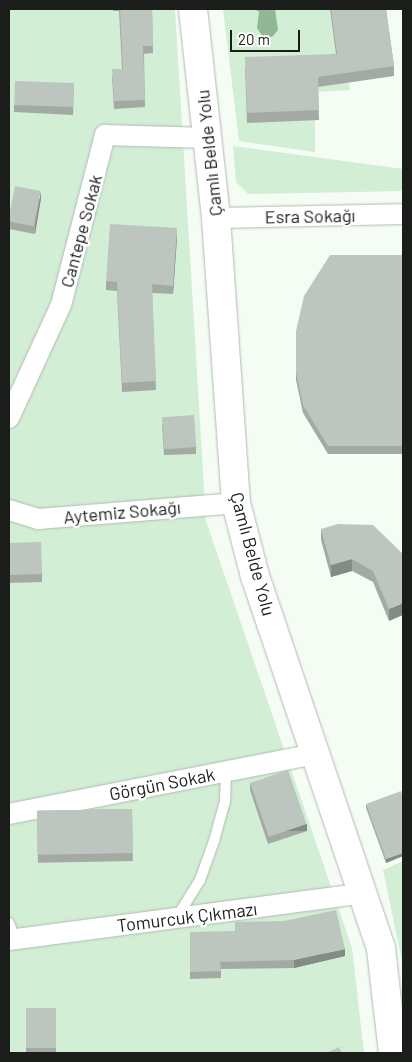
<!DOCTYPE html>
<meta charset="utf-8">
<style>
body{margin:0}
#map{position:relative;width:412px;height:1062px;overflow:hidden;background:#f4fcf4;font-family:Barlow,sans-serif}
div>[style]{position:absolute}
.green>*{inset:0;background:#d2eed4}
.water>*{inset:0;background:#91b794}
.roads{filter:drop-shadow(0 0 1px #b2bab2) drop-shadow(0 0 1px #b2bab2)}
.lane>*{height:10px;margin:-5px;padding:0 5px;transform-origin:5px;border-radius:5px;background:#fff}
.street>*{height:20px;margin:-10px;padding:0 10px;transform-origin:10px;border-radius:10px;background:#fff}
.secondary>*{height:28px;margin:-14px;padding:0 14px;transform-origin:14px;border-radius:14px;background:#fff}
.wall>*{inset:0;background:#a3aaa3;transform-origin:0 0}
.shaded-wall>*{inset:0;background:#848b85;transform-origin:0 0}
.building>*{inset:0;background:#bdc6be;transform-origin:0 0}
span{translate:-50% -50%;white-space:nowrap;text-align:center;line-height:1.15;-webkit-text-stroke:5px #fff;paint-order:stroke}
.street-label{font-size:18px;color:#1a1d1a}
.frame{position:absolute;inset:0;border:10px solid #1a1d1a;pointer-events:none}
.scale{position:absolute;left:230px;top:30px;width:70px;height:22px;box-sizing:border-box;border:2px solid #1a1d1a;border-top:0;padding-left:6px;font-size:15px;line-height:18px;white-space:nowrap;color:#1a1d1a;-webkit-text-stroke:4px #fff;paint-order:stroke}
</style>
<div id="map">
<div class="green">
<div style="clip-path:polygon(9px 9px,175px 9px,206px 521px,352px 948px,364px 1053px,9px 1053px)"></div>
<div style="clip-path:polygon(223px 9px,339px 9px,350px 90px,315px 92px,315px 152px,239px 141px)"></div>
<div style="clip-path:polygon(233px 146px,403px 169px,403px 191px,248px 194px,236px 182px)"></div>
<div style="clip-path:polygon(403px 861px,403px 966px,383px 870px)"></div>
</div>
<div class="water">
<div style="clip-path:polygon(255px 9px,275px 9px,278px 30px,273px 36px,265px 40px,257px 28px,259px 12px)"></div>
</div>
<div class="roads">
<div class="lane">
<div style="left:177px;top:917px;width:44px;rotate:-58.1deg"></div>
<div style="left:200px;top:880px;width:41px;rotate:-70.3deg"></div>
<div style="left:214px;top:841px;width:41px;rotate:-74.6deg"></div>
<div style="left:225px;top:801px;width:30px;rotate:-88deg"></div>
<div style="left:9px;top:923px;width:17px;rotate:69deg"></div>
</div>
<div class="street">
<div style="left:216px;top:218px;width:187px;rotate:-1.2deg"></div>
<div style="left:9px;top:418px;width:124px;rotate:-65.3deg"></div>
<div style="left:61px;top:305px;width:176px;rotate:-75.5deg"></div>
<div style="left:105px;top:135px;width:102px;rotate:1.7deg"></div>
<div style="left:9px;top:510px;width:31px;rotate:17deg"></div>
<div style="left:39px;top:519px;width:198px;rotate:-4.6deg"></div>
<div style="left:9px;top:814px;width:313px;rotate:-11.1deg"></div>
<div style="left:9px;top:940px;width:359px;rotate:-7.5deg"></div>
</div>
<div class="secondary">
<div style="left:193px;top:9px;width:210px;rotate:83.7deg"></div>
<div style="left:216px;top:218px;width:286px;rotate:86deg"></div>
<div style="left:236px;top:503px;width:75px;rotate:75.4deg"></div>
<div style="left:255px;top:576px;width:394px;rotate:71.3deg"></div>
<div style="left:381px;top:949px;width:105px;rotate:83.4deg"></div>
</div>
</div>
<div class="wall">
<div style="clip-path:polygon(113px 9px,158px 9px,152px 9px,153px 53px,144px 54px,145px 107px,114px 109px,112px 77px,122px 69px,119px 11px,113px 11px)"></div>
<div style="clip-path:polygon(330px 9px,386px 9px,394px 66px,394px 76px,318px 87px,319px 120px,247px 123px,245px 67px,336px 54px)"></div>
<div style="clip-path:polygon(74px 83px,73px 115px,14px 112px,14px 105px)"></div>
<div style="clip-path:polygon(41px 198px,35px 234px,9px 229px,9px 218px)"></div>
<div style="clip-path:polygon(177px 237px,173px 294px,152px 293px,156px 390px,122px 392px,117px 291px,106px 290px,106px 281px)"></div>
<div style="clip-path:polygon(403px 255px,403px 454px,328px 454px,303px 413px,296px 380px,296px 331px)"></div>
<div style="clip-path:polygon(162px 424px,196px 447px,196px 454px,164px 455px)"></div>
<div style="clip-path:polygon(321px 529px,403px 554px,389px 621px,373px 582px,352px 571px,331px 577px,321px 540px)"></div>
<div style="clip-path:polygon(9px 544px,42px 574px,42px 582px,9px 583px)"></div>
<div style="clip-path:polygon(250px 783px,307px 831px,268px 844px,250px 790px)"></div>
<div style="clip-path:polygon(403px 798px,403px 856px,386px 863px,366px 808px,366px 804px)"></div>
<div style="left:132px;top:809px;width:52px;height:95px;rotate:89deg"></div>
<div style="clip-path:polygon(190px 932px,345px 956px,294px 968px,221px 969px,221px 978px,190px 979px)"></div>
<div style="left:26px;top:1008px;width:30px;height:45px"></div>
</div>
<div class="shaded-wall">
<div style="clip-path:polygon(41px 191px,41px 198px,35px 234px,35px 227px)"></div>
<div style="clip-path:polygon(177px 228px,177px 237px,173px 294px,173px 286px)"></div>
<div style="clip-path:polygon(352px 559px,352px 571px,331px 577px,331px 565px)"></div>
<div style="clip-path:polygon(403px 603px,403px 615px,389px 621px,389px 609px)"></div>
<div style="left:307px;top:824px;width:7px;height:41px;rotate:90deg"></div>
<div style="clip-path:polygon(403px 853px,403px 856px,386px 863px,386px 859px)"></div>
<div style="clip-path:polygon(345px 949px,345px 956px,294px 968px,294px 960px)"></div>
</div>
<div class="building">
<div style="clip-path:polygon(120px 9px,152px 9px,153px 46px,143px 46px,145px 100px,114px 101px,112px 69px,123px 69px)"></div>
<div style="clip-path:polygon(331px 9px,386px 9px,394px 66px,318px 77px,319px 110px,247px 113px,245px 57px,337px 54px)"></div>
<div style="left:15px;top:81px;width:59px;height:24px;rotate:2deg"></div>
<div style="left:15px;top:186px;width:26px;height:36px;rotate:11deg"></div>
<div style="clip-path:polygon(110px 224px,177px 228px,173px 286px,152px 284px,156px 381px,122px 383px,117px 282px,106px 281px)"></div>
<div style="clip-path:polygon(330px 255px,403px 255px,403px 446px,328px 446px,303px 405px,296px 372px,296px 331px,304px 296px)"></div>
<div style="left:194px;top:415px;width:32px;height:32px;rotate:86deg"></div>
<div style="clip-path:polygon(338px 524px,373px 525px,403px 554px,403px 603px,389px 609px,373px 571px,352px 559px,331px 565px,321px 529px)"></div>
<div style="left:41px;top:542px;width:32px;height:32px;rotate:88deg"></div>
<div style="left:288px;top:770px;width:57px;height:40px;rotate:71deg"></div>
<div style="clip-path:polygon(401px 791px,403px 798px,403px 853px,386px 859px,366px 804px)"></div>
<div style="left:132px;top:809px;width:44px;height:95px;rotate:89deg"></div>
<div style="clip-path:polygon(336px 910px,345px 949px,294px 960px,220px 962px,221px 971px,190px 972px,190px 932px,235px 931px,235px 922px,284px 921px)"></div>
<div style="left:26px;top:1008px;width:30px;height:40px"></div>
<div style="clip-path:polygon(339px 1047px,342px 1053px,326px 1053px)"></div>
</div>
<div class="street-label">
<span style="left:209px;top:153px;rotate:-96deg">Çamlı Belde Yolu</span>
<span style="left:310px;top:216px;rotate:-1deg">Esra Sokağı</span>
<span style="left:81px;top:231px;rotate:-75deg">Cantepe Sokak</span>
<span style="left:122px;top:512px;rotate:-5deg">Aytemiz Sokağı</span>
<span style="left:253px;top:554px;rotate:75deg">Çamlı Belde Yolu</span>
<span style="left:162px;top:784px;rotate:-11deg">Görgün Sokak</span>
<span style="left:187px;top:917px;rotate:-7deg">Tomurcuk Çıkmazı</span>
</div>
<div class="frame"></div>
<div class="scale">20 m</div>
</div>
